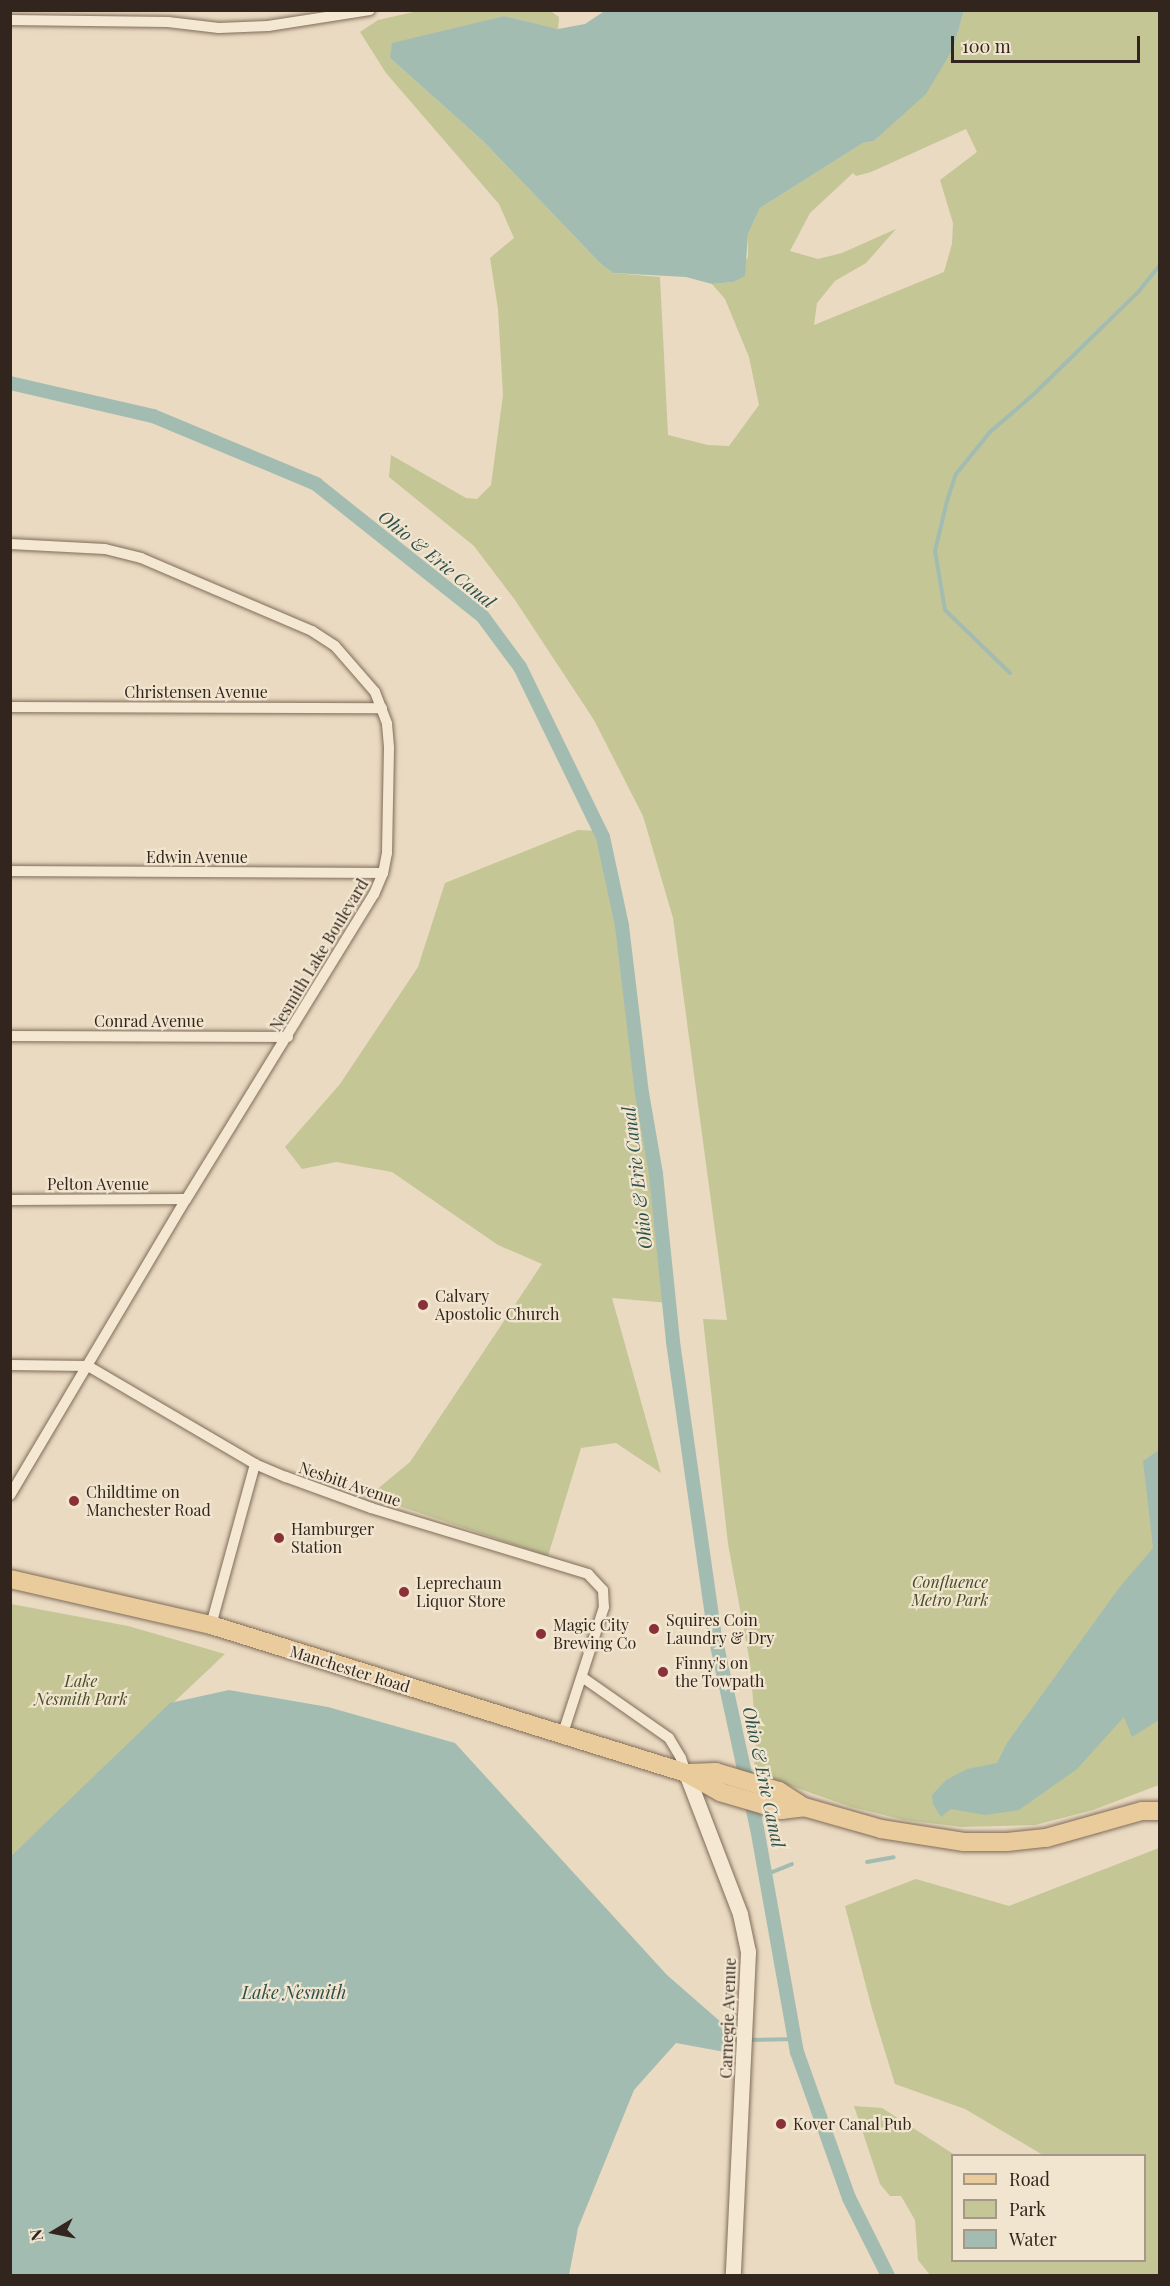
<!DOCTYPE html>
<style>
body{margin:0}
#map{position:relative;width:1170px;height:2286px;overflow:hidden;background:#e9dac1;font-family:"Playfair Display",serif}
div>[style]{position:absolute}
.green>*{inset:0;background:#c4c696}
.water>*{inset:0;background:#a3bcb2}
.stream>*{height:4px;margin:-2px;padding:0 2px;transform-origin:2px;border-radius:2px;background:#a3bcb2}
.canal>*{height:14px;margin:-7px;padding:0 7px;transform-origin:7px;border-radius:7px;background:#a3bcb2}
.roads{filter:drop-shadow(0 0 2px #806c5a) drop-shadow(0 0 2px #806c5a)}
.street>*{height:10px;margin:-5px;padding:0 5px;transform-origin:5px;border-radius:5px;background:#f5e8d3}
.secondary>*{height:15px;margin:-7.5px;padding:0 7.5px;transform-origin:7.5px;border-radius:7.5px;background:#f5e8d3}
.primary>*{height:18px;margin:-9px;padding:0 9px;transform-origin:9px;border-radius:9px;background:#eacb9b}
.dots>*{width:16px;height:16px;translate:-50% -50%;box-sizing:border-box;border:3px solid #f1e5cf;border-radius:50%}
span{translate:-50% -50%;white-space:nowrap;text-align:center;line-height:1.15;-webkit-text-stroke:4.5px #f1e5cf;paint-order:stroke}
.street-label{font-size:16px;color:#32251d}
.poi-label{font-size:16px;color:#32251d}
.left{translate:0 -50%;text-align:left}
.park-label{font-size:16px;color:#454c26;font-style:italic}
.water-label{font-size:18px;color:#2e504b;font-style:italic}
.frame{position:absolute;inset:0;border:12px solid #32251d;pointer-events:none}
.legend{position:absolute;left:951px;top:2154px;width:195px;height:108px;box-sizing:border-box;background:#f1e5cf;border:2px solid #a59888;margin:0;padding:8px 10px;list-style:none;font-size:18px;color:#32251d}
.legend li{display:flex;align-items:center;gap:12px;height:30px}
.legend b{width:30px;border:2px solid #a59888}
.north{position:absolute;left:24px;top:2202px;width:60px;height:60px;-webkit-text-stroke:4px #f1e5cf;paint-order:stroke;rotate:260deg;font-size:16px;font-weight:700;line-height:24px;text-align:center;color:#32251d}
.north::after{content:'';display:block;margin:auto;width:21px;height:27px;background:#32251d;clip-path:polygon(50% 0,100% 100%,50% 72%,0 100%)}
.scale{position:absolute;left:951px;top:36px;width:189px;height:27px;box-sizing:border-box;border:3px solid #32251d;border-top:0;padding-left:8px;font-size:18px;line-height:21px;white-space:nowrap;color:#32251d;-webkit-text-stroke:4px #f1e5cf;paint-order:stroke}
</style>
<div id="map">
<div class="green">
<div style="clip-path:polygon(evenodd,549px 10px,559px 17px,558px 29px,505px 16px,390px 58px,483px 141px,601px 264px,613px 273px,660px 277px,668px 435px,708px 445px,729px 446px,759px 405px,749px 357px,725px 299px,712px 284px,733px 282px,748px 257px,748px 234px,760px 208px,863px 143px,874px 141px,925px 94px,953px 49px,964px 11px,1159px 11px,1159px 1785px,1093px 1810px,1035px 1825px,962px 1827px,904px 1820px,851px 1807px,754px 1773px,756px 1736px,750px 1663px,728px 1544px,703px 1319px,727px 1320px,673px 918px,643px 816px,594px 720px,515px 600px,474px 546px,389px 477px,391px 455px,466px 498px,477px 499px,491px 485px,503px 395px,498px 309px,490px 258px,514px 238px,499px 204px,386px 73px,360px 32px,378px 20px,418px 11px,549px 10px,966px 129px,977px 152px,940px 180px,953px 223px,952px 244px,944px 272px,814px 325px,817px 303px,835px 281px,866px 263px,896px 229px,842px 253px,818px 259px,790px 251px,810px 213px,853px 173px,856px 176px,871px 172px,966px 129px)"></div>
<div style="clip-path:polygon(578px 830px,600px 831px,622px 926px,655px 1169px,669px 1303px,612px 1298px,661px 1473px,616px 1443px,581px 1448px,548px 1556px,369px 1496px,410px 1462px,542px 1264px,498px 1245px,392px 1172px,336px 1162px,302px 1169px,285px 1147px,340px 1084px,418px 967px,445px 883px)"></div>
<div style="clip-path:polygon(11px 1604px,128px 1626px,225px 1654px,11px 1856px)"></div>
<div style="clip-path:polygon(1159px 1848px,1159px 2275px,930px 2275px,918px 2260px,915px 2220px,901px 2196px,890px 2196px,880px 2184px,854px 2106px,882px 2108px,955px 2155px,952px 2156px,952px 2260px,1144px 2260px,1144px 2156px,1043px 2155px,965px 2109px,895px 2084px,872px 2009px,845px 1906px,916px 1879px,1009px 1906px)"></div>
</div>
<div class="water">
<div style="clip-path:polygon(606px 10px,964px 10px,964px 11px,953px 49px,926px 94px,874px 141px,863px 143px,760px 208px,748px 234px,745px 276px,733px 282px,712px 284px,686px 277px,613px 273px,601px 264px,483px 141px,390px 58px,392px 43px,505px 16px,558px 29px,585px 24px)"></div>
<div style="clip-path:polygon(1159px 1450px,1159px 1720px,1132px 1737px,1124px 1717px,1077px 1769px,1019px 1810px,985px 1815px,951px 1809px,941px 1817px,933px 1804px,932px 1795px,946px 1780px,967px 1769px,997px 1763px,1007px 1743px,1119px 1588px,1153px 1548px,1143px 1461px)"></div>
<div style="clip-path:polygon(229px 1690px,328px 1707px,455px 1743px,667px 1975px,722px 2023px,725px 2052px,676px 2043px,634px 2090px,578px 2228px,569px 2275px,11px 2275px,11px 1856px,170px 1703px)"></div>
</div>
<div class="stream">
<div style="left:1010px;top:673px;width:91px;rotate:-135.9deg"></div>
<div style="left:945px;top:610px;width:60px;rotate:-99.6deg"></div>
<div style="left:935px;top:551px;width:51px;rotate:-76.5deg"></div>
<div style="left:947px;top:501px;width:28px;rotate:-72deg"></div>
<div style="left:956px;top:474px;width:54px;rotate:-51deg"></div>
<div style="left:990px;top:432px;width:58px;rotate:-40.8deg"></div>
<div style="left:1034px;top:394px;width:147px;rotate:-44.4deg"></div>
<div style="left:1139px;top:291px;width:33px;rotate:-51deg"></div>
<div style="left:867px;top:1862px;width:27px;rotate:-10deg"></div>
<div style="left:765px;top:1875px;width:29px;rotate:-22deg"></div>
<div style="left:748px;top:2040px;width:47px;rotate:-1.2deg"></div>
<div style="left:723px;top:2041px;width:18px;rotate:-3deg"></div>
</div>
<div class="canal">
<div style="left:10px;top:383px;width:147px;rotate:13deg"></div>
<div style="left:153px;top:416px;width:177px;rotate:22.6deg"></div>
<div style="left:316px;top:484px;width:213px;rotate:38.5deg"></div>
<div style="left:483px;top:617px;width:62px;rotate:53.5deg"></div>
<div style="left:520px;top:667px;width:189px;rotate:64deg"></div>
<div style="left:603px;top:837px;width:91px;rotate:77.9deg"></div>
<div style="left:622px;top:926px;width:168px;rotate:83.2deg"></div>
<div style="left:642px;top:1093px;width:82px;rotate:80.2deg"></div>
<div style="left:656px;top:1174px;width:169px;rotate:84.2deg"></div>
<div style="left:673px;top:1342px;width:297px;rotate:81.9deg"></div>
<div style="left:715px;top:1636px;width:197px;rotate:77.7deg"></div>
<div style="left:757px;top:1828px;width:228px;rotate:79.9deg"></div>
<div style="left:797px;top:2052px;width:155px;rotate:70.4deg"></div>
<div style="left:849px;top:2198px;width:87px;rotate:63.4deg"></div>
</div>
<div class="roads">
<div class="street">
<div style="left:10px;top:20px;width:158px;rotate:0.7deg"></div>
<div style="left:168px;top:22px;width:51px;rotate:6.7deg"></div>
<div style="left:219px;top:28px;width:49px;rotate:-2.3deg"></div>
<div style="left:268px;top:26px;width:103px;rotate:-8.9deg"></div>
<div style="left:10px;top:544px;width:95px;rotate:3deg"></div>
<div style="left:105px;top:549px;width:37px;rotate:14deg"></div>
<div style="left:141px;top:558px;width:186px;rotate:23.1deg"></div>
<div style="left:312px;top:631px;width:27px;rotate:33deg"></div>
<div style="left:335px;top:646px;width:61px;rotate:49deg"></div>
<div style="left:375px;top:692px;width:34px;rotate:69deg"></div>
<div style="left:387px;top:724px;width:24px;rotate:85deg"></div>
<div style="left:389px;top:748px;width:105px;rotate:91.1deg"></div>
<div style="left:387px;top:853px;width:20px;rotate:101deg"></div>
<div style="left:383px;top:873px;width:23px;rotate:113deg"></div>
<div style="left:374px;top:894px;width:358px;rotate:121.6deg"></div>
<div style="left:186px;top:1199px;width:344px;rotate:120.7deg"></div>
<div style="left:10px;top:707px;width:372px;rotate:0.2deg"></div>
<div style="left:10px;top:871px;width:373px;rotate:0.3deg"></div>
<div style="left:10px;top:1036px;width:278px;rotate:0.2deg"></div>
<div style="left:10px;top:1200px;width:176px;rotate:-0.3deg"></div>
<div style="left:10px;top:1365px;width:78px;rotate:0.7deg"></div>
<div style="left:88px;top:1366px;width:194px;rotate:30.4deg"></div>
<div style="left:255px;top:1464px;width:34px;rotate:23deg"></div>
<div style="left:286px;top:1477px;width:90px;rotate:20deg"></div>
<div style="left:371px;top:1508px;width:227px;rotate:16.9deg"></div>
<div style="left:588px;top:1574px;width:22px;rotate:47deg"></div>
<div style="left:603px;top:1590px;width:17px;rotate:87deg"></div>
<div style="left:604px;top:1607px;width:133px;rotate:108deg"></div>
<div style="left:211px;top:1625px;width:167px;rotate:-74.7deg"></div>
<div style="left:582px;top:1677px;width:106px;rotate:35deg"></div>
<div style="left:669px;top:1738px;width:23px;rotate:59deg"></div>
<div style="left:681px;top:1758px;width:16px;rotate:72deg"></div>
</div>
<div class="secondary">
<div style="left:686px;top:1773px;width:151px;rotate:69deg"></div>
<div style="left:740px;top:1914px;width:39px;rotate:78deg"></div>
<div style="left:748px;top:1952px;width:324px;rotate:92.7deg"></div>
</div>
<div class="primary">
<div style="left:10px;top:1579px;width:206px;rotate:12.9deg"></div>
<div style="left:211px;top:1625px;width:498px;rotate:17.3deg"></div>
<div style="left:686px;top:1773px;width:39px;rotate:29deg"></div>
<div style="left:720px;top:1792px;width:64px;rotate:16.4deg"></div>
<div style="left:781px;top:1810px;width:23px;rotate:-7deg"></div>
<div style="left:688px;top:1773px;width:28px;rotate:-2deg"></div>
<div style="left:716px;top:1772px;width:66px;rotate:16.8deg"></div>
<div style="left:779px;top:1791px;width:30px;rotate:33deg"></div>
<div style="left:804px;top:1807px;width:80px;rotate:15.9deg"></div>
<div style="left:881px;top:1829px;width:84px;rotate:8.9deg"></div>
<div style="left:964px;top:1842px;width:43px"></div>
<div style="left:1007px;top:1842px;width:39px;rotate:-6deg"></div>
<div style="left:1046px;top:1838px;width:100px;rotate:-15.7deg"></div>
<div style="left:1142px;top:1811px;width:18px"></div>
</div>
</div>
<div class="dots">
<div style="left:423px;top:1305px;background:#8a3037"></div>
<div style="left:74px;top:1501px;background:#8a3037"></div>
<div style="left:279px;top:1538px;background:#8a3037"></div>
<div style="left:404px;top:1592px;background:#8a3037"></div>
<div style="left:654px;top:1629px;background:#8a3037"></div>
<div style="left:541px;top:1634px;background:#8a3037"></div>
<div style="left:663px;top:1672px;background:#8a3037"></div>
<div style="left:781px;top:2124px;background:#8a3037"></div>
</div>
<div class="street-label">
<span style="left:196px;top:692px">Christensen Avenue</span>
<span style="left:197px;top:857px">Edwin Avenue</span>
<span style="left:319px;top:955px;rotate:-59deg">Nesmith Lake Boulevard</span>
<span style="left:149px;top:1021px">Conrad Avenue</span>
<span style="left:98px;top:1184px">Pelton Avenue</span>
<span style="left:350px;top:1484px;rotate:19deg">Nesbitt Avenue</span>
<span style="left:350px;top:1669px;rotate:17deg">Manchester Road</span>
<span style="left:728px;top:2018px;rotate:-88deg">Carnegie Avenue</span>
</div>
<div class="poi-label">
<span class="left" style="left:435px;top:1305px">Calvary<br>Apostolic Church</span>
<span class="left" style="left:86px;top:1501px">Childtime on<br>Manchester Road</span>
<span class="left" style="left:291px;top:1538px">Hamburger<br>Station</span>
<span class="left" style="left:416px;top:1592px">Leprechaun<br>Liquor Store</span>
<span class="left" style="left:666px;top:1629px">Squires Coin<br>Laundry &amp; Dry</span>
<span class="left" style="left:553px;top:1634px">Magic City<br>Brewing Co</span>
<span class="left" style="left:675px;top:1672px">Finny's on<br>the Towpath</span>
<span class="left" style="left:793px;top:2124px">Kover Canal Pub</span>
</div>
<div class="park-label">
<span style="left:950px;top:1591px">Confluence<br>Metro Park</span>
<span style="left:81px;top:1690px">Lake<br>Nesmith Park</span>
</div>
<div class="water-label">
<span style="left:437px;top:559px;rotate:39deg">Ohio &amp; Erie Canal</span>
<span style="left:637px;top:1178px;rotate:-97deg">Ohio &amp; Erie Canal</span>
<span style="left:764px;top:1777px;rotate:78deg">Ohio &amp; Erie Canal</span>
<span style="left:294px;top:1992px">Lake Nesmith</span>
</div>
<div class="frame"></div>
<ul class="legend">
<li><b style="height:8px;background:#eacb9b"></b>Road</li>
<li><b style="height:16px;background:#c4c696"></b>Park</li>
<li><b style="height:16px;background:#a3bcb2"></b>Water</li>
</ul>
<div class="north">N</div>
<div class="scale">100 m</div>
</div>
